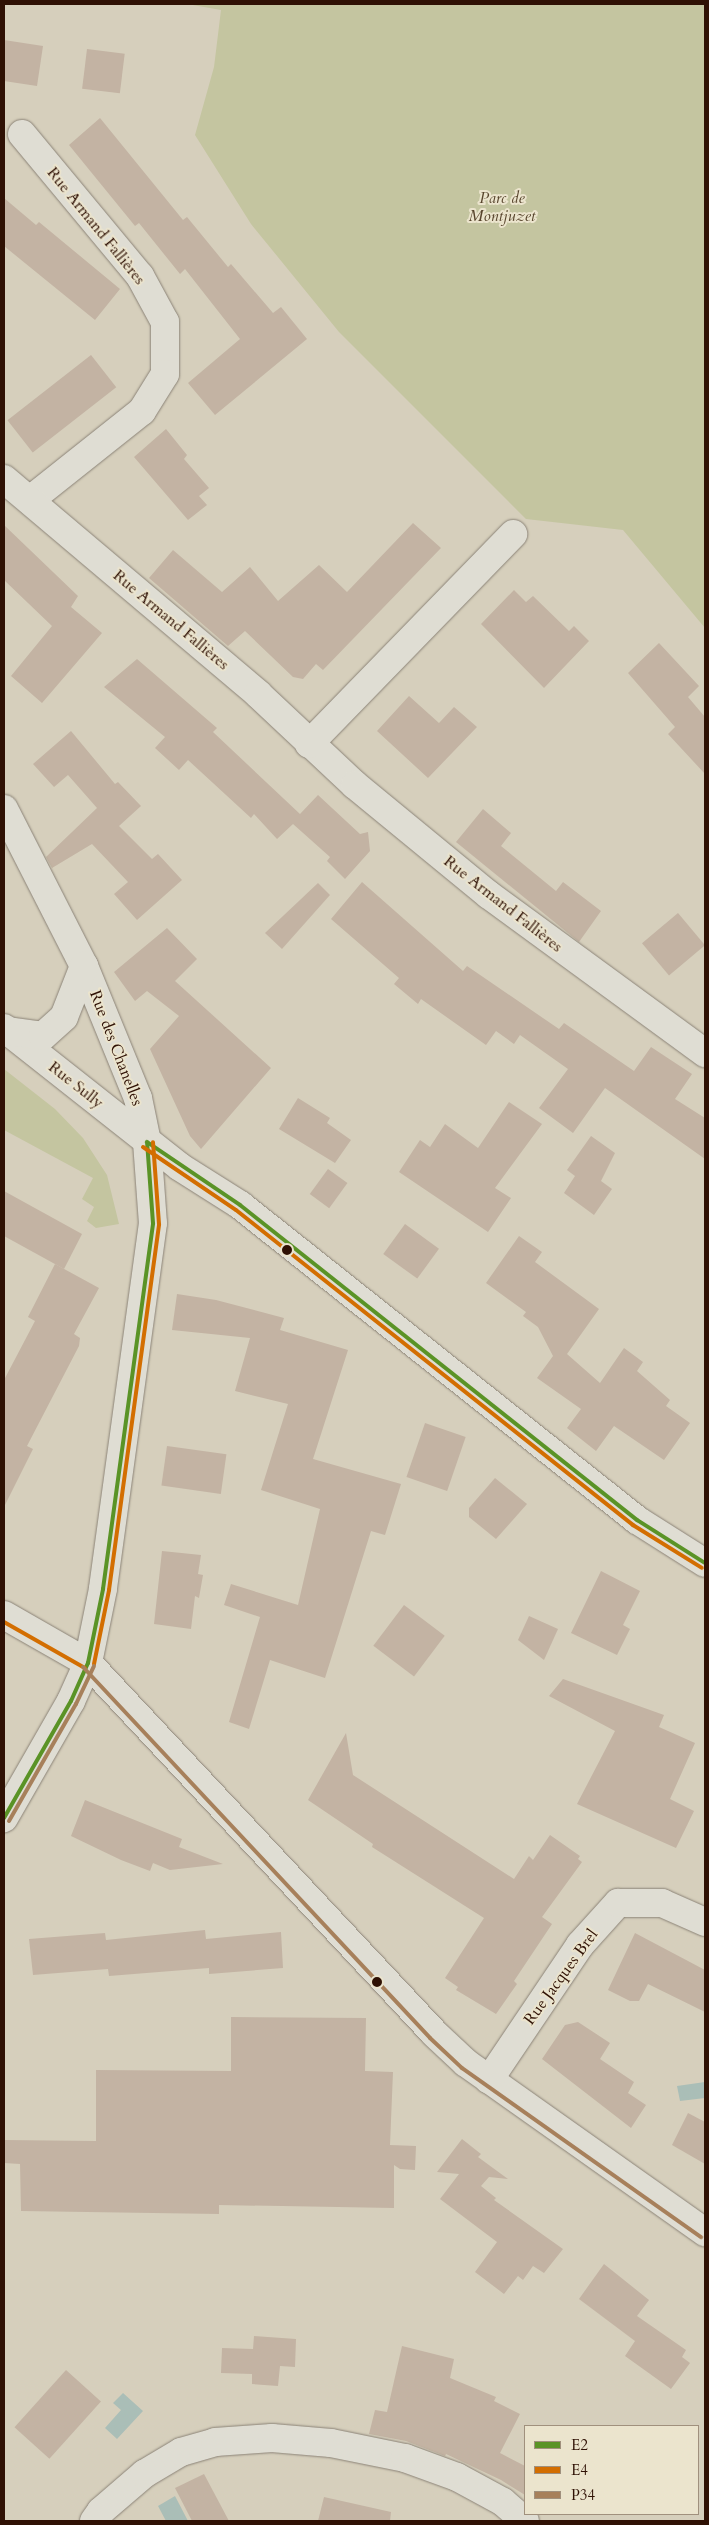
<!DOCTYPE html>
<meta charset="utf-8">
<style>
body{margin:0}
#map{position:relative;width:709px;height:2525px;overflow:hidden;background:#d6cfbc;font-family:Cardo,serif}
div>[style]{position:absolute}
.green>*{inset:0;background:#c4c5a0}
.water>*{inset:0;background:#aabeb7}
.building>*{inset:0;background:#c3b3a3;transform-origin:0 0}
.roads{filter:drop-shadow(0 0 1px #8b8377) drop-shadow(0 0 1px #8b8377)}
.minor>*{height:28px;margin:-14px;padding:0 14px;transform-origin:14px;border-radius:14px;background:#dfddd3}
.bus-1>*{height:4px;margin:-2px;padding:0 2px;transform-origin:2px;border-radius:2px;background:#5a9326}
.bus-2>*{height:4px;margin:-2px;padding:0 2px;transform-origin:2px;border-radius:2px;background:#d36e01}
.bus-3>*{height:4px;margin:-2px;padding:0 2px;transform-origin:2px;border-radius:2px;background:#a7805b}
.dots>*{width:14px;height:14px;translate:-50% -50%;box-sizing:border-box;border:2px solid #ebe4cd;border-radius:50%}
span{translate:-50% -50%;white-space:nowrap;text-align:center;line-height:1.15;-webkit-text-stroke:4px #ebe4cd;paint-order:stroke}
.park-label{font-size:16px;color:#57442c;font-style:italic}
.street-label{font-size:16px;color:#2f1104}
.frame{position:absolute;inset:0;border:5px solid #2f1104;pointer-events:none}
.legend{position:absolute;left:524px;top:2425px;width:175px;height:90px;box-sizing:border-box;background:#ebe4cd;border:1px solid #a0907d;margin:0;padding:6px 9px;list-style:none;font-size:15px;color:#2f1104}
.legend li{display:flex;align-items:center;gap:10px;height:25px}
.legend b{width:25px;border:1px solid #a0907d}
</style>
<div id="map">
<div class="green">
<div style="clip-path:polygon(187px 4px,705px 4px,705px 628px,623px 530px,526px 519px,339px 332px,251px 224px,195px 135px,214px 67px,221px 10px)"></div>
<div style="clip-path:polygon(4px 1069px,55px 1109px,83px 1138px,107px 1175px,119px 1224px,96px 1228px,87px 1221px,94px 1207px,82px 1199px,93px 1178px,4px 1130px)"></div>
</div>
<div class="water">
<div style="clip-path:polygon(705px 2082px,705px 2098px,680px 2101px,677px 2086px)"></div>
<div style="clip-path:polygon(123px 2393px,143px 2411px,117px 2439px,105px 2428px,121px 2410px,113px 2403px)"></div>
<div style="clip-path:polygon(175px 2496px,188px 2521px,166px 2521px,158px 2506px)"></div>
</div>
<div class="building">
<div style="clip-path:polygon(4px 40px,43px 46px,37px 86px,4px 81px)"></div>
<div style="left:87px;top:49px;width:38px;height:40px;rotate:7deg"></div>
<div style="clip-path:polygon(100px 118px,183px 220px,187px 217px,228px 267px,231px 264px,273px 313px,281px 307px,307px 339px,215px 415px,188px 383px,240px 339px,185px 269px,180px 274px,139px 223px,135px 226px,69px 145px)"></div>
<div style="clip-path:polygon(4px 198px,36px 225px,39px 222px,120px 289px,95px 320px,4px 246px)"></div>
<div style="left:91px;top:355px;width:41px;height:106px;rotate:52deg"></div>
<div style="clip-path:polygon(166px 429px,187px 455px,184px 459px,209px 488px,199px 496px,207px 505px,188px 520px,134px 457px)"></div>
<div style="clip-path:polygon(413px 523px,441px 548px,323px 670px,316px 664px,303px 679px,293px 677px,245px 631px,228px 646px,149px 578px,173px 550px,222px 592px,250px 567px,278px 601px,319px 565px,347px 592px)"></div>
<div style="clip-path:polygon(4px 525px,78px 596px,71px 607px,102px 633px,42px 703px,11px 676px,52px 626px,4px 580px)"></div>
<div style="clip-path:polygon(514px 590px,526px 602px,533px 596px,569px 631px,574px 626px,589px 641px,544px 688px,481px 624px)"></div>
<div style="clip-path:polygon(659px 643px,699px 686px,688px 697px,705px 717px,705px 774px,668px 734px,675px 727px,628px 673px)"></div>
<div style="clip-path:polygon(137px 659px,217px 728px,213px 732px,300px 814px,318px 795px,360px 834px,368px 832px,370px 851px,345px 879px,327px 861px,330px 857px,293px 824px,277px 839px,254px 814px,251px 818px,188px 760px,179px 770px,155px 748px,165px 737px,104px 687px)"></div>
<div style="clip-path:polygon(409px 696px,439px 723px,454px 707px,477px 727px,428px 778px,377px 731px)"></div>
<div style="clip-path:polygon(71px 731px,115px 784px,118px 782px,141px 806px,119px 826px,152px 859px,158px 854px,182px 880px,137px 920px,114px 894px,128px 882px,92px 844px,52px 868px,46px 857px,97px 808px,68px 775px,54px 787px,33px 764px)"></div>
<div style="clip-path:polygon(483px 809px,511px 833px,501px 846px,556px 891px,563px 882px,601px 911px,579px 942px,456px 842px)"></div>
<div style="clip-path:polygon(362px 882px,463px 971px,467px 966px,559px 1029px,564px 1023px,634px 1071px,651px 1047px,692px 1074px,675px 1099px,705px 1118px,705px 1159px,605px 1088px,573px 1133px,539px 1108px,568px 1069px,520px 1035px,514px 1044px,496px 1031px,486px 1045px,421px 999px,418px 1004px,394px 984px,399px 978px,331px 919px)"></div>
<div style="clip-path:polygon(318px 883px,330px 895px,282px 949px,265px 933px)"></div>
<div style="left:678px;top:913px;width:42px;height:47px;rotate:50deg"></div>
<div style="clip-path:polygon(167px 928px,197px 959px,175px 981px,271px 1068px,201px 1149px,190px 1136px,150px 1049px,179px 1016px,147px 991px,135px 1001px,114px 972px)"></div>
<div style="clip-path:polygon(298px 1098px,330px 1118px,327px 1123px,351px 1140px,335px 1163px,279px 1129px)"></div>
<div style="clip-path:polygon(509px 1102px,542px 1124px,495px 1188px,511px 1198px,488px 1232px,399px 1172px,420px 1140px,430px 1147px,445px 1124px,478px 1148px)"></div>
<div style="clip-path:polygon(591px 1136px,615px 1153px,601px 1181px,612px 1189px,594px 1215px,564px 1193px,575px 1176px,567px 1170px)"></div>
<div style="left:328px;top:1169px;width:24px;height:31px;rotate:36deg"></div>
<div style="clip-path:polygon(4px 1191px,82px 1234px,64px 1269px,4px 1236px)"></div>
<div style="left:405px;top:1224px;width:42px;height:37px;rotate:36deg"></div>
<div style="clip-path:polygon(519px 1236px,542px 1252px,535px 1262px,599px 1309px,567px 1354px,600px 1383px,624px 1348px,643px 1362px,637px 1371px,670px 1400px,666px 1406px,690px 1423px,664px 1460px,614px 1426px,596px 1451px,567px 1428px,581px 1409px,537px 1378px,553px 1356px,538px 1327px,523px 1316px,526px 1312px,486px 1283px)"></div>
<div style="clip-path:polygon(55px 1264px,99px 1288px,74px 1334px,80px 1338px,79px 1346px,27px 1446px,33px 1449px,4px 1507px,4px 1380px,35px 1321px,28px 1317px)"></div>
<div style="clip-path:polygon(177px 1294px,216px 1300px,284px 1318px,280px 1330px,348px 1350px,313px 1459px,401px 1484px,385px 1535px,371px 1531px,325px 1678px,270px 1660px,249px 1729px,229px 1722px,260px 1617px,224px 1605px,231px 1584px,298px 1605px,320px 1509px,261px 1490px,288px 1404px,235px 1391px,250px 1338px,172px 1330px)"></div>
<div style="left:425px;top:1423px;width:43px;height:57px;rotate:19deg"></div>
<div style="left:167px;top:1446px;width:60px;height:40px;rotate:8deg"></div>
<div style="clip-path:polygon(495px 1478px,527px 1504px,496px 1539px,469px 1517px,469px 1508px)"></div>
<div style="clip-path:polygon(162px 1551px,201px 1555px,198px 1574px,203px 1575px,199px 1598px,195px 1596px,191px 1629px,154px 1624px)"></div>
<div style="clip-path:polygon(601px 1571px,640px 1591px,623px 1625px,630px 1629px,617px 1655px,571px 1633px)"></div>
<div style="left:404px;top:1605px;width:51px;height:51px;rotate:37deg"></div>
<div style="clip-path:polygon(529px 1616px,558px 1629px,544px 1660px,518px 1640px)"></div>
<div style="clip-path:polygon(563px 1679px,664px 1715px,659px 1727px,695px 1743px,670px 1799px,694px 1811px,676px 1848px,577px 1804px,615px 1731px,549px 1696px)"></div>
<div style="clip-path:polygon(346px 1733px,353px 1775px,514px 1879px,529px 1856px,533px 1860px,550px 1835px,580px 1856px,578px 1859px,582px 1862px,542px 1917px,552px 1924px,514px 1981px,517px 1984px,496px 2014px,456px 1990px,458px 1987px,445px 1978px,484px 1918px,372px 1847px,373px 1844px,308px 1800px)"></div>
<div style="clip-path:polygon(85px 1800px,182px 1839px,179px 1847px,223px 1864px,170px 1870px,153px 1863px,150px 1871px,121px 1860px,71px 1836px)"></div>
<div style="clip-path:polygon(205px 1930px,206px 1939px,281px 1932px,283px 1968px,209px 1974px,209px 1968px,109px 1976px,108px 1969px,33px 1975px,29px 1939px,105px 1933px,106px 1940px)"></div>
<div style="clip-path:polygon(635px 1933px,705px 1970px,705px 2012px,648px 1984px,639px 2001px,630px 2001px,608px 1990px)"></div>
<div style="clip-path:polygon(231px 2017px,366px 2018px,365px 2071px,393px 2072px,390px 2145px,416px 2146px,415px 2170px,400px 2169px,394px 2165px,394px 2208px,219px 2205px,219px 2214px,21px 2211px,20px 2164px,4px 2163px,4px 2140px,96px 2141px,96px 2070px,231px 2071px)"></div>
<div style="clip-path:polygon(578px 2022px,610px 2043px,600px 2059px,634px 2082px,628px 2093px,646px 2105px,631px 2128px,542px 2059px,565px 2025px)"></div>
<div style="clip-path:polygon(688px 2113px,705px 2122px,705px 2164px,672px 2145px)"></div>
<div style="clip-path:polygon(462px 2139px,481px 2154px,478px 2157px,508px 2179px,489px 2177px,481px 2186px,496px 2198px,494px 2200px,563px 2249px,544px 2273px,533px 2266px,523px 2280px,518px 2276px,504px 2294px,475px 2272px,497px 2242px,440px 2199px,459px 2174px,437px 2172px)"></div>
<div style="clip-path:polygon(604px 2264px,649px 2300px,637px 2316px,686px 2350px,682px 2357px,690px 2363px,671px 2389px,625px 2356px,635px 2341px,579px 2299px)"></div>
<div style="clip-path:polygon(254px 2336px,296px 2339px,295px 2367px,280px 2366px,278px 2386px,252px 2384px,252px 2374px,221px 2373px,222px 2348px,253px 2349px)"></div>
<div style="clip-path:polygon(402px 2346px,454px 2359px,450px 2378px,496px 2397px,494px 2401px,520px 2414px,500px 2453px,525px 2466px,525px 2495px,501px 2480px,446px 2454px,445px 2456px,406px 2441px,369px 2434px,375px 2410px,387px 2412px)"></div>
<div style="left:66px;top:2370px;width:47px;height:77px;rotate:42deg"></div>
<div style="clip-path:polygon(204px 2474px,229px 2521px,192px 2521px,175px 2488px)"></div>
<div style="clip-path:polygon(324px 2497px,391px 2512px,390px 2521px,318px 2521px)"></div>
</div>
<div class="roads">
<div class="minor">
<div style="left:22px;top:134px;width:185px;rotate:50.3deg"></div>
<div style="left:140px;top:276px;width:52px;rotate:61.5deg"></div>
<div style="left:165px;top:322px;width:52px;rotate:90deg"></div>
<div style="left:165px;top:374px;width:44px;rotate:121.9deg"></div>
<div style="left:142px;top:411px;width:143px;rotate:141.5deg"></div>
<div style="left:4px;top:479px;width:333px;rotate:40.2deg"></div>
<div style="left:258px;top:694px;width:133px;rotate:43.2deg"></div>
<div style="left:355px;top:785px;width:173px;rotate:39.4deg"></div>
<div style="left:489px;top:895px;width:268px;rotate:36.2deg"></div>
<div style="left:309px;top:744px;width:293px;rotate:-45.8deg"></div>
<div style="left:4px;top:809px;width:176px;rotate:63deg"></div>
<div style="left:84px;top:966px;width:143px;rotate:67.8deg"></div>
<div style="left:138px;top:1098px;width:45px;rotate:78.4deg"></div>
<div style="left:147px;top:1142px;width:81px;rotate:85.8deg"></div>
<div style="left:153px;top:1223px;width:369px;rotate:97.8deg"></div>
<div style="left:103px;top:1589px;width:76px;rotate:101.5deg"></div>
<div style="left:88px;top:1663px;width:42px;rotate:114.1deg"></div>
<div style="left:71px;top:1701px;width:135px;rotate:119.8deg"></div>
<div style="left:4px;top:1028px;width:224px;rotate:38.3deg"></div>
<div style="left:180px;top:1167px;width:71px;rotate:32.3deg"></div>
<div style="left:240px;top:1205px;width:507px;rotate:38.43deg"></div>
<div style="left:637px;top:1520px;width:80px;rotate:32.3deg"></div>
<div style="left:8px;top:1031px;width:35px;rotate:8deg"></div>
<div style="left:43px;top:1036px;width:28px;rotate:-42deg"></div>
<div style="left:64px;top:1017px;width:55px;rotate:-68.6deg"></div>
<div style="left:4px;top:1615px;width:97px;rotate:29.7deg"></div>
<div style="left:88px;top:1663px;width:508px;rotate:46.91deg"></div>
<div style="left:435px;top:2034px;width:42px;rotate:43.1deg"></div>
<div style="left:466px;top:2063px;width:293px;rotate:35.3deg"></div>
<div style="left:489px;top:2080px;width:163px;rotate:-56deg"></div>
<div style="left:580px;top:1945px;width:57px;rotate:-47.9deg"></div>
<div style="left:618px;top:1903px;width:44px"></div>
<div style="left:662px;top:1903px;width:47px;rotate:23.8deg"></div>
<div style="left:94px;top:2521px;width:12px;rotate:-55deg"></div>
<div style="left:101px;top:2511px;width:57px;rotate:-40.7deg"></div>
<div style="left:144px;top:2474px;width:43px;rotate:-30.7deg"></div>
<div style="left:181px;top:2452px;width:35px;rotate:-16deg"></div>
<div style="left:215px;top:2442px;width:57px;rotate:-4deg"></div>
<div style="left:272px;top:2438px;width:59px;rotate:4.8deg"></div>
<div style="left:331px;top:2443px;width:76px;rotate:11.5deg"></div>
<div style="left:405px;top:2458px;width:55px;rotate:20.1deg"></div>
<div style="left:457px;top:2477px;width:52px;rotate:28.5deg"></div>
<div style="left:503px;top:2502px;width:29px;rotate:41deg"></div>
</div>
</div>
<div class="bus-1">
<div style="left:147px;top:1142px;width:112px;rotate:34.1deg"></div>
<div style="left:240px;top:1205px;width:507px;rotate:38.43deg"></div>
<div style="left:637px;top:1520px;width:80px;rotate:32.3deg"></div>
<div style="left:4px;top:1818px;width:135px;rotate:-60.2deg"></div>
<div style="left:71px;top:1701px;width:42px;rotate:-65.9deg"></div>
<div style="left:88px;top:1663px;width:76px;rotate:-78.5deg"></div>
<div style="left:103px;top:1589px;width:369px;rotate:-82.2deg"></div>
<div style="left:153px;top:1223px;width:81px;rotate:-94.2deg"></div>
</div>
<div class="bus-2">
<div style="left:143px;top:1147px;width:112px;rotate:34.1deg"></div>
<div style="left:236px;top:1210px;width:507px;rotate:38.43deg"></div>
<div style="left:633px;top:1525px;width:81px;rotate:31.9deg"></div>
<div style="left:4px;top:1622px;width:93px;rotate:29.6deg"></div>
<div style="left:94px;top:1664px;width:76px;rotate:-78.5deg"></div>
<div style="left:109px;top:1590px;width:369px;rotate:-82.2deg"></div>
<div style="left:159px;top:1224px;width:82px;rotate:-94.2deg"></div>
</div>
<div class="bus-3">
<div style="left:83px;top:1667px;width:508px;rotate:46.91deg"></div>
<div style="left:430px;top:2038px;width:44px;rotate:43.2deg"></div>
<div style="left:462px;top:2068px;width:293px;rotate:35.3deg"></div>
<div style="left:9px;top:1821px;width:135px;rotate:-60.2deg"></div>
<div style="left:76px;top:1704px;width:42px;rotate:-64.7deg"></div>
</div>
<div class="dots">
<div style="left:287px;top:1250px;background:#2f1104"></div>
<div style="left:377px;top:1982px;background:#2f1104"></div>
</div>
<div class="park-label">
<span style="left:502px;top:207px">Parc de<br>Montjuzet</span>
</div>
<div class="street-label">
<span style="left:96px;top:226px;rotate:51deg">Rue Armand Fallières</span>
<span style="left:171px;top:620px;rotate:40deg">Rue Armand Fallières</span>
<span style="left:503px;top:904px;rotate:38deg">Rue Armand Fallières</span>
<span style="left:116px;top:1048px;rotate:69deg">Rue des Chanelles</span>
<span style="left:76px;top:1085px;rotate:38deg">Rue Sully</span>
<span style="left:561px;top:1977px;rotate:-54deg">Rue Jacques Brel</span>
</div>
<div class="frame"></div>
<ul class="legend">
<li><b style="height:6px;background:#5a9326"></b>E2</li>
<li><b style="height:6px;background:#d36e01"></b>E4</li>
<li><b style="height:6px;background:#a7805b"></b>P34</li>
</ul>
</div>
